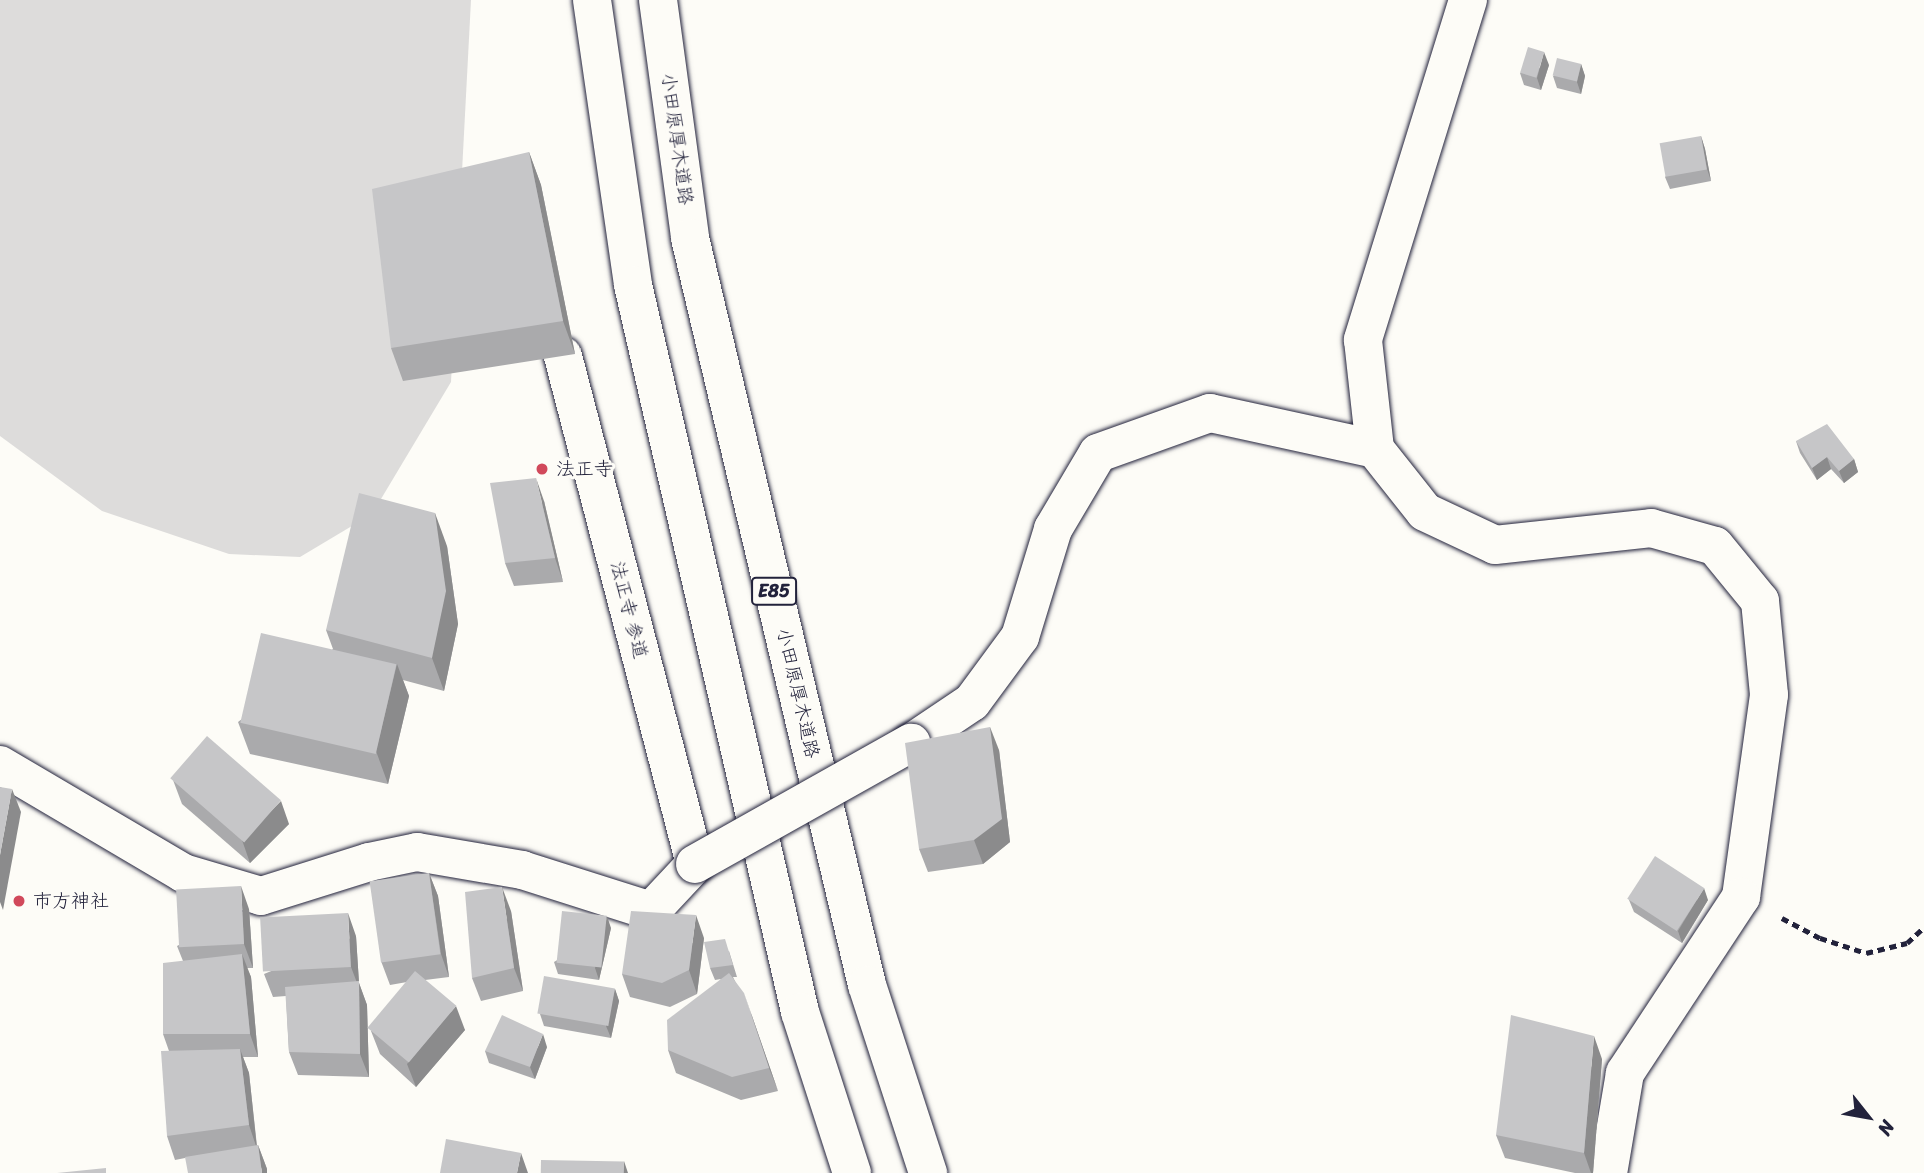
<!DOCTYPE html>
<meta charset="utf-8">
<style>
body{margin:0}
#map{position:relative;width:1924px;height:1173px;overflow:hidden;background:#fdfcf7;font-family:Sriracha,"Klee One",sans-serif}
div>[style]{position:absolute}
.green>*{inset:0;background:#dddcdb}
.path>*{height:4.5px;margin-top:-2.25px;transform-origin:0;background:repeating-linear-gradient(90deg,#22223b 0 7px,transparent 0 12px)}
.roads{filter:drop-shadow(0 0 2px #22223b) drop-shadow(0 0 2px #22223b)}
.minor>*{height:38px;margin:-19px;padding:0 19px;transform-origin:19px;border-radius:19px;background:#fdfcf7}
.highway>*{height:38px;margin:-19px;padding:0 19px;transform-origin:19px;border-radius:19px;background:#fdfcf7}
.bridges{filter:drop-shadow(0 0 2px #22223b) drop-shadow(0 0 2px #22223b)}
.minor-bridge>*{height:38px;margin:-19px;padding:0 19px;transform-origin:19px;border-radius:19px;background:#fdfcf7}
.wall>*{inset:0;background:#aaaaac}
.shaded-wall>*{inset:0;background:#8b8b8c}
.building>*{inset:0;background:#c6c6c8;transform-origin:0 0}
.dots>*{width:19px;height:19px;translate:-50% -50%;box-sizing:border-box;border:4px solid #fdfcf7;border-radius:50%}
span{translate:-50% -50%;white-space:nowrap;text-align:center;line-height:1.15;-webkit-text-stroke:6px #fdfcf7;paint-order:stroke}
.shield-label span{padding:2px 5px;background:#fdfcf7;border:2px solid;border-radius:5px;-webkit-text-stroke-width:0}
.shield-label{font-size:18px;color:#22223b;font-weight:700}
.street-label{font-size:19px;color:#22223b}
.poi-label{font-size:19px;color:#22223b}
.left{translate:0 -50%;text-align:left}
.north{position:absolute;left:1833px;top:1082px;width:70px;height:70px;-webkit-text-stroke:5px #fdfcf7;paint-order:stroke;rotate:121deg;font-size:19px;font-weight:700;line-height:28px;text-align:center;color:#22223b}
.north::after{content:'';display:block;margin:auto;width:24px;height:32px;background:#22223b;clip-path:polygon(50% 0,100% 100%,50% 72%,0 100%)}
</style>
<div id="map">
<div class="green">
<div style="clip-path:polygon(0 0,471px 0,451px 382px,372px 514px,300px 557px,229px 554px,102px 511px,0 436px)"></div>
</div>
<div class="path">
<div style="left:1782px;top:918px;width:43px;rotate:27.8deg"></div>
<div style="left:1820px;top:938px;width:48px;rotate:18.1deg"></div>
<div style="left:1866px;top:953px;width:42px;rotate:-13.7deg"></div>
<div style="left:1907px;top:943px;width:23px;rotate:-43deg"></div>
</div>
<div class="roads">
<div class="minor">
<div style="left:1468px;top:0;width:356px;rotate:107.2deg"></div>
<div style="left:1363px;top:340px;width:110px;rotate:83.7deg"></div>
<div style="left:1375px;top:449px;width:80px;rotate:51.6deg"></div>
<div style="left:1425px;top:512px;width:77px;rotate:25.2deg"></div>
<div style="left:1495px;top:545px;width:157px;rotate:-6.2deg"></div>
<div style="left:1651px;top:528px;width:66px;rotate:15.7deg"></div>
<div style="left:1715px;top:546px;width:71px;rotate:50.7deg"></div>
<div style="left:1760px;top:601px;width:94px;rotate:84.5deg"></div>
<div style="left:1769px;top:695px;width:204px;rotate:97.9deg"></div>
<div style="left:1741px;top:897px;width:211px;rotate:123.4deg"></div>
<div style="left:1625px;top:1073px;width:101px;rotate:99.6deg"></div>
<div style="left:911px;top:743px;width:73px;rotate:-33.9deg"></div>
<div style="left:972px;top:702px;width:81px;rotate:-53.6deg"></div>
<div style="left:1020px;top:637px;width:113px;rotate:-73deg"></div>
<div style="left:1053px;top:529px;width:88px;rotate:-59.4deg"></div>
<div style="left:1098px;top:453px;width:119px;rotate:-19.7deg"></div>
<div style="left:1210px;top:413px;width:169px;rotate:12.3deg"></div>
<div style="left:0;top:765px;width:212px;rotate:30.5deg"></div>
<div style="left:183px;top:873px;width:81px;rotate:16.4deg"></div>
<div style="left:261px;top:896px;width:113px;rotate:-17.5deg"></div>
<div style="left:369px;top:862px;width:49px;rotate:-11.8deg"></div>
<div style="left:417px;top:852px;width:107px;rotate:9.7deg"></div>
<div style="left:522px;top:870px;width:135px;rotate:17.6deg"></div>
<div style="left:651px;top:911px;width:64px;rotate:-46.9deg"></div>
<div style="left:695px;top:864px;width:525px;rotate:-104.57deg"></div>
</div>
<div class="highway">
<div style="left:592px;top:0;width:288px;rotate:81.8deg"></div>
<div style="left:633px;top:285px;width:746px;rotate:77.06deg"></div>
<div style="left:800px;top:1012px;width:169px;rotate:72.1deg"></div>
<div style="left:658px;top:0;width:240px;rotate:82.3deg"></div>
<div style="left:690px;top:238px;width:768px;rotate:76.67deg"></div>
<div style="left:867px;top:985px;width:198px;rotate:72deg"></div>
</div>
</div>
<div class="bridges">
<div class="minor-bridge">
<div style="left:695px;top:864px;width:248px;rotate:-29.3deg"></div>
</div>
</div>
<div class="wall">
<div style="clip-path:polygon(1581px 64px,1585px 76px,1581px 94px,1557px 88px,1553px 76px)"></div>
<div style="clip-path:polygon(1549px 65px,1541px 90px,1524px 85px,1520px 73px)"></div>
<div style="clip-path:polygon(1701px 136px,1705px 149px,1711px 181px,1670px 189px,1665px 177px)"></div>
<div style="clip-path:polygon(529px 152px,541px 185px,575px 354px,403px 381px,391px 348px)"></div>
<div style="clip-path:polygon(1796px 441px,1854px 459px,1858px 472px,1844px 483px,1831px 469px,1817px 480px,1800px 453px)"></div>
<div style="clip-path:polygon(544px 501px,563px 582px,514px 586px,505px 563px)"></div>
<div style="clip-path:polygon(447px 546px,458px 624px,444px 691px,403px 680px,409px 696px,388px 784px,250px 754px,238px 722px,333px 649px,326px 630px)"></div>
<div style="clip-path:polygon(999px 750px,1010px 842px,983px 864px,928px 872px,919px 849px)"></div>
<div style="clip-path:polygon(173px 780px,289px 824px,250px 863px,182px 804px)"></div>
<div style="clip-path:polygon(429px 873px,438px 896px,449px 977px,425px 980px,465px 1030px,416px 1087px,380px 1054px,371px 1031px,407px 982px,390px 985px,381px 961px)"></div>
<div style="clip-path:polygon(1629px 900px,1708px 900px,1682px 943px,1634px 912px)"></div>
<div style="clip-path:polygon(249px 909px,253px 968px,247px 968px,251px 977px,258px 1057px,243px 1057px,249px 1073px,257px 1146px,258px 1145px,267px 1169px,185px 1158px,175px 1160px,167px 1136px,169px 1051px,163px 1034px,183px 961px,177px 946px)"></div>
<div style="clip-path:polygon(511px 911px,523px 991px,481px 1001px,472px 978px)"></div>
<div style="clip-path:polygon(611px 928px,599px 980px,558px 974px,554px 962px)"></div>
<div style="clip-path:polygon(356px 936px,359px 983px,367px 1005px,369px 1077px,298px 1075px,289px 1052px,286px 996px,273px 997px,264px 974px)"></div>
<div style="clip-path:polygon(704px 938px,697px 994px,670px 1007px,630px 997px,622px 974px)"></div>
<div style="clip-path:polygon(729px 951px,737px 977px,733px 977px,752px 1016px,778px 1091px,741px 1100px,676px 1073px,668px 1050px,721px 979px,715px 980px,710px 968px)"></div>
<div style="clip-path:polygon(615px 989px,619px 1001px,611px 1038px,544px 1026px,540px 1014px)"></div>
<div style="clip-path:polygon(547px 1047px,535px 1079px,489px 1063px,485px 1051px)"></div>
<div style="clip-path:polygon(1602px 1059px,1593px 1173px,1575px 1173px,1505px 1158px,1496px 1135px)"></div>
</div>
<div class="shaded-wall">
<div style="clip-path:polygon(1544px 52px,1549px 65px,1541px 90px,1537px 78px)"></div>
<div style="clip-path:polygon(1581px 64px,1585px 76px,1581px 94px,1577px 82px)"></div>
<div style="clip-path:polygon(1701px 136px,1705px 149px,1711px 181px,1707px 169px)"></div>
<div style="clip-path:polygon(529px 152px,541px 185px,575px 354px,563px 321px)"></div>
<div style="clip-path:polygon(1827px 457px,1831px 469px,1817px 480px,1812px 468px)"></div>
<div style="clip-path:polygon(1854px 459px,1858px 472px,1844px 483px,1839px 471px)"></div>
<div style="clip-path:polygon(536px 478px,544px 501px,563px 582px,555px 558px)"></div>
<div style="clip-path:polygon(435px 513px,447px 546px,458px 624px,444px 691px,432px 658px)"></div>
<div style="clip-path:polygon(397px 664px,409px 696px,388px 784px,376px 751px)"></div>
<div style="clip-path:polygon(990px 727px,999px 750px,1010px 842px,983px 864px,974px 840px)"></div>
<div style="clip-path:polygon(12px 789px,21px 812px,3px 910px,0 902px,0 855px)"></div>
<div style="clip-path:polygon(281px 801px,289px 824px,250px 863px,242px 840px)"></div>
<div style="clip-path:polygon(429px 873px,438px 896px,449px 977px,441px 954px)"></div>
<div style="clip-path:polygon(241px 886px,249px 909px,253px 968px,244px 944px)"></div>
<div style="clip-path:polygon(502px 887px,511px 911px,523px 991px,514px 968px)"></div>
<div style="clip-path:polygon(1704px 888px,1708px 900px,1682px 943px,1678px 931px)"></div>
<div style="clip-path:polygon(348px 913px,356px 936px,359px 983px,367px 1005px,369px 1077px,360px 1054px,359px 988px,351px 967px)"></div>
<div style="clip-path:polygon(696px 915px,704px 938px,697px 994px,689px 970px)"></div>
<div style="clip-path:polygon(607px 916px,611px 928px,599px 980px,595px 968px)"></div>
<div style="clip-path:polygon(242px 954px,251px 977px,258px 1057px,250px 1034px)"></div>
<div style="clip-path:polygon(615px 989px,619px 1001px,611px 1038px,606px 1026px)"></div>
<div style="clip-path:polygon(744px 993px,752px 1016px,778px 1091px,769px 1068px)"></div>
<div style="clip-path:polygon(456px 1006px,465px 1030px,416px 1087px,407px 1064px)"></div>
<div style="clip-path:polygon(543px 1034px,547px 1047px,535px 1079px,530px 1067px)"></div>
<div style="clip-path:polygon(1594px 1036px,1602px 1059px,1593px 1173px,1591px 1173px,1584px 1153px)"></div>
<div style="clip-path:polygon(240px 1049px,249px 1073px,257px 1149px,249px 1125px)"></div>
<div style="clip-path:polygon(258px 1145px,267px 1169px,267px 1173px,262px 1173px)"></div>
<div style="clip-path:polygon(521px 1153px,528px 1173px,517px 1173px)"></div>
<div style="clip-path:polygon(624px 1161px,628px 1173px,623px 1173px)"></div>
</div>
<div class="building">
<div style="left:1528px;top:47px;width:17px;height:27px;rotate:17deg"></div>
<div style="left:1557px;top:58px;width:25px;height:18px;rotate:14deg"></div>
<div style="left:1701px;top:136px;width:34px;height:42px;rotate:80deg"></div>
<div style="clip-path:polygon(529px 152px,563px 321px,391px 348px,372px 189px)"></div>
<div style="clip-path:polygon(1827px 424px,1854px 459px,1839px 471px,1827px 457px,1812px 468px,1796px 441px)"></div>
<div style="clip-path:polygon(536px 478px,555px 558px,505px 563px,490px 483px)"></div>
<div style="clip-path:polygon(359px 493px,435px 513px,446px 591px,432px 658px,326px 630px)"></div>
<div style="left:261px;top:633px;width:139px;height:92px;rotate:13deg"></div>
<div style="clip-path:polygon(990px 727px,1002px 819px,974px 840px,919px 849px,905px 743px)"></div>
<div style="left:207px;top:736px;width:98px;height:56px;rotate:41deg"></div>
<div style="clip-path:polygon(0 787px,12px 789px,0 855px)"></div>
<div style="left:1655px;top:856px;width:59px;height:51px;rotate:33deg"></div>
<div style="left:429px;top:873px;width:82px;height:60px;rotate:82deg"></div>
<div style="left:241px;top:886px;width:58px;height:65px;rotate:87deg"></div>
<div style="clip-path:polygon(502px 887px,514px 968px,472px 978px,465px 892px)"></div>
<div style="left:562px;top:911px;width:45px;height:52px;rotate:6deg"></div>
<div style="clip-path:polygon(631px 911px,696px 915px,689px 970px,662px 983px,622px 974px)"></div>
<div style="left:348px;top:913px;width:54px;height:88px;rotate:87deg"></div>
<div style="clip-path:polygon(725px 939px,733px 965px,710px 968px,704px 942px)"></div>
<div style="clip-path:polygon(242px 954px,250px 1034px,163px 1034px,163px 963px)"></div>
<div style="left:415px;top:971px;width:54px;height:74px;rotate:40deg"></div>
<div style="clip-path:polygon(729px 973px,744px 993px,769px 1068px,732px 1077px,668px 1050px,667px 1020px)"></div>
<div style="left:544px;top:976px;width:72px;height:38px;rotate:10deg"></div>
<div style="clip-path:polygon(359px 981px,360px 1054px,289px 1052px,285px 987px)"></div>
<div style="clip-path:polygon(502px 1015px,543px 1034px,530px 1067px,485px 1051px)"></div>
<div style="clip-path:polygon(1511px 1015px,1594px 1036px,1584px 1153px,1496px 1135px)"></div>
<div style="clip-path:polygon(240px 1049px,249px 1125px,167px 1136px,161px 1051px)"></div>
<div style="clip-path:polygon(446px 1139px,521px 1153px,517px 1173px,440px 1173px)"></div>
<div style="clip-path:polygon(258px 1145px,262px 1173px,188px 1173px,185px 1157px)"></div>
<div style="left:541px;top:1160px;width:83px;height:13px;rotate:1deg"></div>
<div style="clip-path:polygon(106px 1168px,106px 1173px,57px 1173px)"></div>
</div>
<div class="dots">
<div style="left:542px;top:469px;background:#d1495b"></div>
<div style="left:19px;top:901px;background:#d1495b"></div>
</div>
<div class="shield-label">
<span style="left:774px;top:591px">E85</span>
</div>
<div class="street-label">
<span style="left:677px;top:139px;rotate:82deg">小田原厚木道路</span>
<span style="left:629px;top:610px;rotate:76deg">法正寺 参道</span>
<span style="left:798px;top:693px;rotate:77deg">小田原厚木道路</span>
</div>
<div class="poi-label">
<span class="left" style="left:556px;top:469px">法正寺</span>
<span class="left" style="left:33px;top:901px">市方神社</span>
</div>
<div class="north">N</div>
</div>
